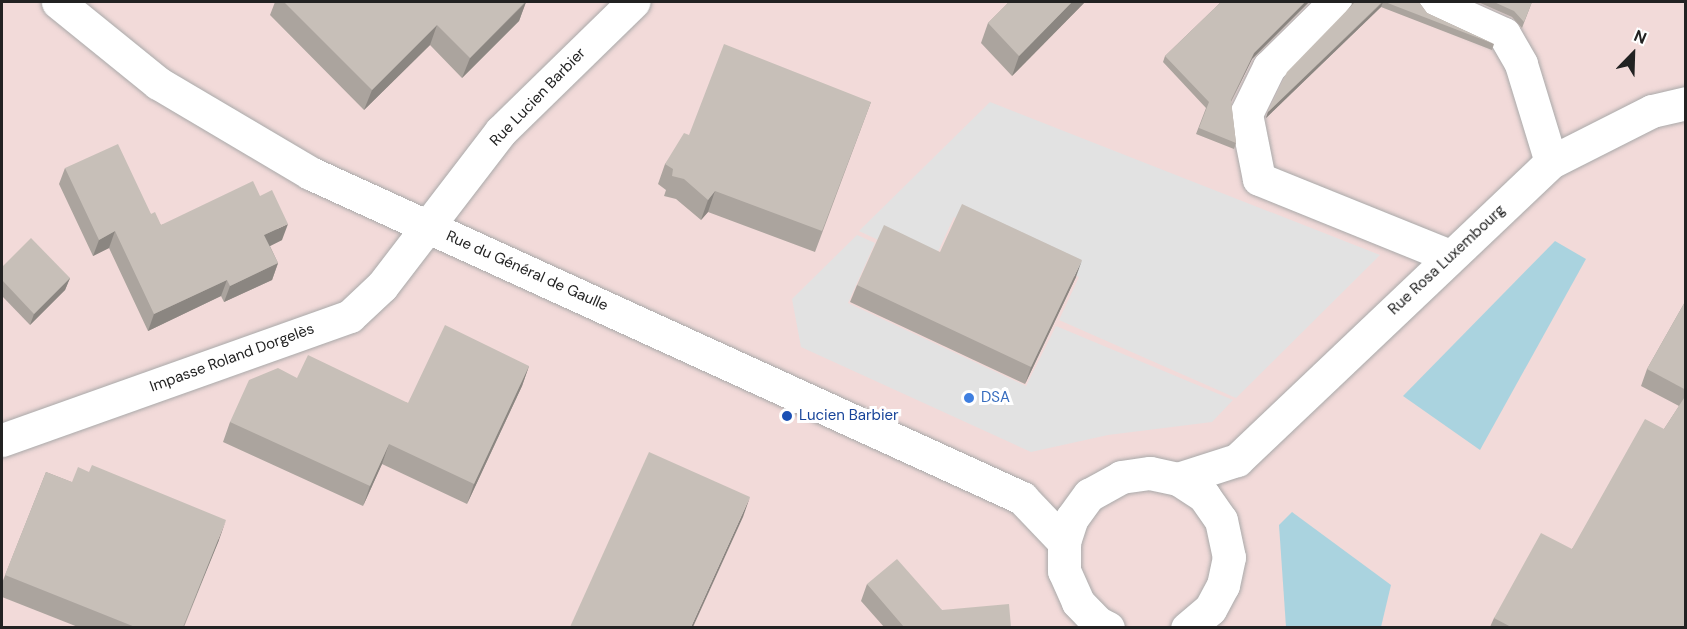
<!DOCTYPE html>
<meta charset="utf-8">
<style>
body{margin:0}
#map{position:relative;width:1687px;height:629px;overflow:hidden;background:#f2efe9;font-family:"DM Sans",sans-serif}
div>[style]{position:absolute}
.commercial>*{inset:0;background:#f2dad9;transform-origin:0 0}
.parking>*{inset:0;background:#e2e2e2}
.water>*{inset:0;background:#aad3df}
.roads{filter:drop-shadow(0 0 2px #a9a9a9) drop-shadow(0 0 2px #a9a9a9)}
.minor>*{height:33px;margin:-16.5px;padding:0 16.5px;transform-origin:16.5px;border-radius:16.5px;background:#fff}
.wall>*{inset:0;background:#aba49e}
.shaded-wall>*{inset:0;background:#8b8681}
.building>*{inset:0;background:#c7bfb8}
.dots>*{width:16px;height:16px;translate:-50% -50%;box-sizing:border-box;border:3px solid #fff;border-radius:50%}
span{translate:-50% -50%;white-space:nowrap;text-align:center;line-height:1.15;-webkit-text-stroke:6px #fff;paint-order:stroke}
.street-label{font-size:15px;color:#222}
.shop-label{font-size:15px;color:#366cbe}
.left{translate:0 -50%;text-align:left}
.transit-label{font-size:15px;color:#164399}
.frame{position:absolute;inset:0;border:3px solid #222;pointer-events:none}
.north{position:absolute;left:1603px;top:24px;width:60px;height:60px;-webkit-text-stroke:4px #fff;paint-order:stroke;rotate:23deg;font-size:16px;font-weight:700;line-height:24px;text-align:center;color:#222}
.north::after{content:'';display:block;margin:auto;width:21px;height:27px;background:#222;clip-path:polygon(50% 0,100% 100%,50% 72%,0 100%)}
</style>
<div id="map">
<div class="commercial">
<div style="left:2px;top:2px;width:1683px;height:625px"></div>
</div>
<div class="parking">
<div style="clip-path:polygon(990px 102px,1380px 255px,1236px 398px,1059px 320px,1079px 277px,954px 217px,932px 265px,859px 231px)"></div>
<div style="clip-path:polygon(857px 235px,875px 243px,848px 303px,1026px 386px,1056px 326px,1233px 400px,1212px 422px,1108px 435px,1031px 452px,801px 347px,792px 299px)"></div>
</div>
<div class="water">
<div style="clip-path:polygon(1555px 241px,1586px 259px,1480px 450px,1403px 396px)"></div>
<div style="clip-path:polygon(1292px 512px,1391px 585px,1381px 627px,1286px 627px,1279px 525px)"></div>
</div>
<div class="roads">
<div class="minor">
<div style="left:58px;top:2px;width:129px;rotate:39deg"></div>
<div style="left:158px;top:83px;width:177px;rotate:30.6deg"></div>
<div style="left:310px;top:173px;width:783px;rotate:24.53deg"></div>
<div style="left:1022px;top:498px;width:61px;rotate:46.3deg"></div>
<div style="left:1335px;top:2px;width:93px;rotate:135.4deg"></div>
<div style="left:1269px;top:67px;width:52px;rotate:116.1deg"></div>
<div style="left:1246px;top:114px;width:66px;rotate:78.7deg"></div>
<div style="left:1259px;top:179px;width:206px;rotate:22deg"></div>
<div style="left:1433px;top:2px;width:78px;rotate:24.3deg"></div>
<div style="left:1504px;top:34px;width:34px;rotate:60deg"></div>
<div style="left:1521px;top:64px;width:102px;rotate:73deg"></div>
<div style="left:2px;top:440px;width:369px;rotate:-19.6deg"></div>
<div style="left:350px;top:316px;width:44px;rotate:-43.2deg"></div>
<div style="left:382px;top:286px;width:195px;rotate:-52.5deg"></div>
<div style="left:501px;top:131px;width:185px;rotate:-44.3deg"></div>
<div style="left:1178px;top:479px;width:62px;rotate:-17.9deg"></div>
<div style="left:1237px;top:460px;width:433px;rotate:-43.5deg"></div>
<div style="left:1551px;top:162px;width:113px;rotate:-26.8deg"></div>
<div style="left:1652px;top:111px;width:35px;rotate:-13deg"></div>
<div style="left:1108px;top:628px;width:11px;rotate:-153deg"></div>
<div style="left:1098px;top:623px;width:29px;rotate:-134deg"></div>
<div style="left:1078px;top:602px;width:34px;rotate:-114deg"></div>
<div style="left:1064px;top:571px;width:29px;rotate:-90deg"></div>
<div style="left:1064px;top:542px;width:25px;rotate:-72deg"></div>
<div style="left:1072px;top:518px;width:29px;rotate:-54deg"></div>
<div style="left:1089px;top:495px;width:37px;rotate:-29deg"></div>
<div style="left:1121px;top:477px;width:29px;rotate:-8deg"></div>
<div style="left:1150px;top:473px;width:29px;rotate:12deg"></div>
<div style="left:1178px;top:479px;width:31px;rotate:33deg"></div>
<div style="left:1204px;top:496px;width:29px;rotate:55deg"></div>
<div style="left:1221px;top:520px;width:38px;rotate:78deg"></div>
<div style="left:1229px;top:557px;width:29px;rotate:102deg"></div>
<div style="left:1223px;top:585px;width:27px;rotate:118deg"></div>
<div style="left:1210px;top:609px;width:30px;rotate:140deg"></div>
</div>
</div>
<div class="wall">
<div style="clip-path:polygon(275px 2px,526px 2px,519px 21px,462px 78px,430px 45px,364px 110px,270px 15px)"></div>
<div style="clip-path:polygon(1009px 2px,1085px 2px,1012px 76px,981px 43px,988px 23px)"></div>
<div style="clip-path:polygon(1221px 2px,1309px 2px,1252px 59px,1231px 102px,1236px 143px,1234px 149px,1196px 134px,1206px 108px,1163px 62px,1165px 56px)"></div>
<div style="clip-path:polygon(1351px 2px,1419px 2px,1427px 13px,1494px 44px,1492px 50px,1381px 7px,1266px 118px,1268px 112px,1352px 4px)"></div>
<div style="clip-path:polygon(1478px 2px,1532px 2px,1522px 28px,1512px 17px)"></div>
<div style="clip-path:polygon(871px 102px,815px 252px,708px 212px,701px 220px,676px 199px,664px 196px,666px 190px,658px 184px,665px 164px,689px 135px)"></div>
<div style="clip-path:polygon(65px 168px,151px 214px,161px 225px,260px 196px,282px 240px,270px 246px,278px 263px,272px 280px,224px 302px,221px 296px,148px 331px,109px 248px,93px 256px,59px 184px)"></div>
<div style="clip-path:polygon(940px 252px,1076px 277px,1025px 384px,850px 302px,857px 285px)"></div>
<div style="clip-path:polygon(2px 267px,70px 278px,65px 290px,30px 325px,2px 296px)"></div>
<div style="clip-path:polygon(1686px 300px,1686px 627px,1490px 627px,1494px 618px,1572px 549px,1664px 429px,1679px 406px,1641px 386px,1647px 369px)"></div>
<div style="clip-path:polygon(529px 366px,522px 386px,467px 504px,382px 464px,363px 506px,223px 442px,230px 422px,297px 378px,408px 403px)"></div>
<div style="clip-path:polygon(46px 472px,219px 540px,184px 627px,78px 627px,2px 597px,2px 583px)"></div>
<div style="clip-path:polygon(867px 584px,942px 610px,1011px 627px,884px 627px,861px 601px)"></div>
</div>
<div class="shaded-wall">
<div style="clip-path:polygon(526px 2px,519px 21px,462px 78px,470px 58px)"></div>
<div style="clip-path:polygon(1072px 2px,1085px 2px,1012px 76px,1019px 56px)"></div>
<div style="clip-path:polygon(1305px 2px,1309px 2px,1252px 59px,1229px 106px,1254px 53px)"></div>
<div style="clip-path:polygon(1383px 2px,1381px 7px,1266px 118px,1268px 112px)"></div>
<div style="clip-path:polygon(437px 25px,430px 45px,364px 110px,372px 90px)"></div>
<div style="clip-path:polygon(715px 191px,708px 212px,701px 220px,708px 200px)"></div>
<div style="clip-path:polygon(288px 224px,282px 240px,258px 252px,264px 235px)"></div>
<div style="clip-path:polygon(115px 231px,109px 248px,93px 256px,99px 240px)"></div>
<div style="clip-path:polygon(1082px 260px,1076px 277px,1025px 384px,1031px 367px)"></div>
<div style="clip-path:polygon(278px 263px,272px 280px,224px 302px,230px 286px)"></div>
<div style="clip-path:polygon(70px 278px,65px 290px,30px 325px,34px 314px)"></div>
<div style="clip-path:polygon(227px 280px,221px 296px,148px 331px,154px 314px)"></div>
<div style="clip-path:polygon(529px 366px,522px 386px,467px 504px,474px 484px)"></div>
<div style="clip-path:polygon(389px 444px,382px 464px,363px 506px,370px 486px)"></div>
<div style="clip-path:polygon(750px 497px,743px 517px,693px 627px,691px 627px)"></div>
<div style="clip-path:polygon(226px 520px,219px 540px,183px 627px)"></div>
</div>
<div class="building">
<div style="clip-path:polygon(284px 2px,525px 2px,470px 58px,437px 25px,372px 90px)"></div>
<div style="clip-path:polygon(1009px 2px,1072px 2px,1019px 56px,988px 23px)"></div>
<div style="clip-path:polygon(1221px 2px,1305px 2px,1254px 53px,1231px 100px,1236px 143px,1199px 128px,1209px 102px,1165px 56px)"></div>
<div style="clip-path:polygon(1355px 2px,1382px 2px,1268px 112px,1287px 72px)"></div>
<div style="clip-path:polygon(1385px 2px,1419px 2px,1427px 13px,1494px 44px)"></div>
<div style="clip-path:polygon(1494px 2px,1532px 2px,1524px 22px,1514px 11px)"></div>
<div style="clip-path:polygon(724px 44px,871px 102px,822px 231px,715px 191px,708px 200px,684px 179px,672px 176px,673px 169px,665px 164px,684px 133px,689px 135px)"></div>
<div style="clip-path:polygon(118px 144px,151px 214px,155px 212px,161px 225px,253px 181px,260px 196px,272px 190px,288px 224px,264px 235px,278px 263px,230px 286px,227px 280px,154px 314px,115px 231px,99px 240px,65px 168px)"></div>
<div style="clip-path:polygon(962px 204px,1082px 260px,1031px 367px,857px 285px,884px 225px,940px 252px)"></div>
<div style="clip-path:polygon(31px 238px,70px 278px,34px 314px,2px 280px,2px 267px)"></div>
<div style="clip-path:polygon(1686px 300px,1686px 390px,1647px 369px)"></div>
<div style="clip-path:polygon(445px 325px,529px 366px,474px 484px,389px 444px,370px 486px,230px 422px,249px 380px,278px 368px,297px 378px,308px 355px,408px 403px)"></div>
<div style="clip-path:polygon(1686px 395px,1686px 627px,1511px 627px,1494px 618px,1541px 533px,1572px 549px,1645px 419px,1664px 429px)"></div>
<div style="clip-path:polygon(649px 452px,750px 497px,691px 627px,570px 627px)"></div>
<div style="clip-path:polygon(92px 465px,226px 520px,183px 627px,135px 627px,5px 575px,46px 472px,72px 482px,78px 467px,89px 472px)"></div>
<div style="clip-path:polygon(897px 559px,942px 610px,1009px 604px,1011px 627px,904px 627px,867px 584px)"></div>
</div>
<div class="dots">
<div style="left:969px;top:398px;background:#3f7fe0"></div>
<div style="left:787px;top:416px;background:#1a4fb4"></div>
</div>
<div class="street-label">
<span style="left:538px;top:97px;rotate:-46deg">Rue Lucien Barbier</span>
<span style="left:1447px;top:260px;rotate:-43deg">Rue Rosa Luxembourg</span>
<span style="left:527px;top:271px;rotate:24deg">Rue du Général de Gaulle</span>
<span style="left:232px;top:358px;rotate:-20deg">Impasse Roland Dorgelès</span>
</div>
<div class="shop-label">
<span class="left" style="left:981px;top:398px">DSA</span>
</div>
<div class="transit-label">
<span class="left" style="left:799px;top:416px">Lucien Barbier</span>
</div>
<div class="frame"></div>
<div class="north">N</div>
</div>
